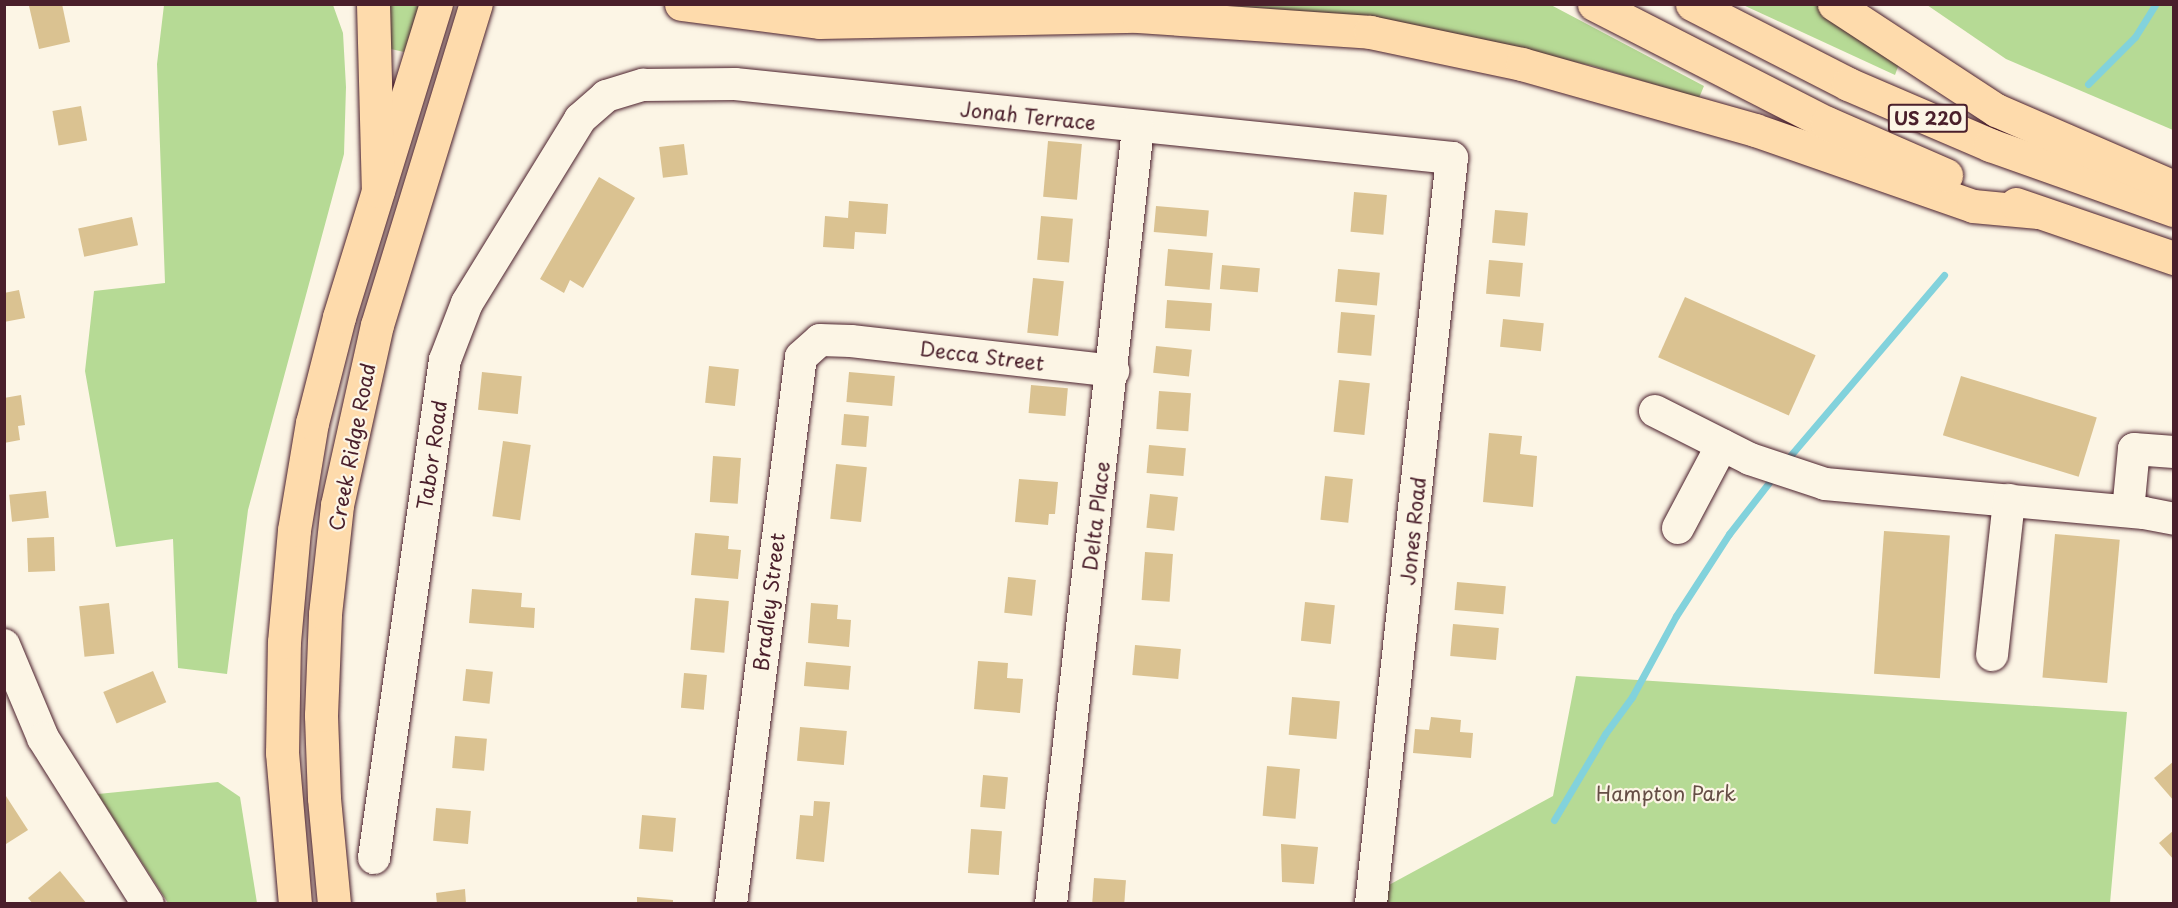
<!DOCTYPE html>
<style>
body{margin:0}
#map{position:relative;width:2178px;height:908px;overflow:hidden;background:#fcf5e5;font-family:"Playpen Sans",sans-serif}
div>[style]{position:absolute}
.green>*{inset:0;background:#b6da95}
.stream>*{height:7px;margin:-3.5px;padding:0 3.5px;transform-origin:3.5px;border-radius:3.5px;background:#82d2dc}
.building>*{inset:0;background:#dac291;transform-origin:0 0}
.roads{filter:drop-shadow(0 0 2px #4a1f2b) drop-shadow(0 0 2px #4a1f2b)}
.minor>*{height:32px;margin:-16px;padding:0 16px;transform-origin:16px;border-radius:16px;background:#fcf5e5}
.major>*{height:33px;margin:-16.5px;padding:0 16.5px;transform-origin:16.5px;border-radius:16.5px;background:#fedbac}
.highway>*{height:33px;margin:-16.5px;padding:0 16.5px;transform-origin:16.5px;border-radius:16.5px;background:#fedbac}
span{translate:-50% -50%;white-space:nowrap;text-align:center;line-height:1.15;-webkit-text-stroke:4.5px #fcf5e5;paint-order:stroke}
.shield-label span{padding:2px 4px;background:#fcf5e5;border:2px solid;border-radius:4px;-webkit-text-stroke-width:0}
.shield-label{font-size:18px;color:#4a1f2b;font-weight:700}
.street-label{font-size:20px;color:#4a1f2b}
.park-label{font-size:20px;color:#654e46}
.frame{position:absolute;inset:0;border:6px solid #4a1f2b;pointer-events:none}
</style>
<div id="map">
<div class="green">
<div style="clip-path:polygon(164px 5px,333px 5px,343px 33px,346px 87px,344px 154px,248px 510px,227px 674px,178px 668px,173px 539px,116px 547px,85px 371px,94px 291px,165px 283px,157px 64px)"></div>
<div style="clip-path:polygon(390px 5px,419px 5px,404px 52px,391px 49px)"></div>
<div style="clip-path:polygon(1195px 5px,1551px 5px,1704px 86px,1699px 98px,1593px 66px,1464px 38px)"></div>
<div style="clip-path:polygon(1743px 5px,1817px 5px,1899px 64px,1895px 75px)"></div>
<div style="clip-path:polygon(1927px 5px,2173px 5px,2173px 130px,2006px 59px)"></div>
<div style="clip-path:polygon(1576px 676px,2127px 712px,2110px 903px,1386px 904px,1387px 886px,1553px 796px)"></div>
<div style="clip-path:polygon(218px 782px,240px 797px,257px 903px,168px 903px,98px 794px)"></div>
</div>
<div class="stream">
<div style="left:2088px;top:84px;width:66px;rotate:-45deg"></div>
<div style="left:2135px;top:37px;width:39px;rotate:-58deg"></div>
<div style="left:1784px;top:463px;width:247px;rotate:-49.6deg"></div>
<div style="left:1554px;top:820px;width:100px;rotate:-59.3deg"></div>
<div style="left:1605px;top:734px;width:46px;rotate:-53.9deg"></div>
<div style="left:1632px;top:697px;width:92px;rotate:-61.5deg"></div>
<div style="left:1676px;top:616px;width:98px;rotate:-57.1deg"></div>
<div style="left:1729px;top:534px;width:73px;rotate:-52.2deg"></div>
</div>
<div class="building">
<div style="clip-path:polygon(62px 4px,70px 42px,39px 49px,29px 6px)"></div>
<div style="left:81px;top:106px;width:35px;height:29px;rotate:80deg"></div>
<div style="left:1048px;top:141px;width:34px;height:56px;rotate:5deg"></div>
<div style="left:684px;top:144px;width:31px;height:25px;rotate:83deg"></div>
<div style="clip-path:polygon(599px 177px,635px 198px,583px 288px,570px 280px,564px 293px,540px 279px)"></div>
<div style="left:1354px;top:192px;width:33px;height:40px;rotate:5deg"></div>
<div style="clip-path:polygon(849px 201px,888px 204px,886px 234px,855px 232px,854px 249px,823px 247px,825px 216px,848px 218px)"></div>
<div style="left:1156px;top:206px;width:53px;height:26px;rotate:5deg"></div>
<div style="left:1495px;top:210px;width:33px;height:33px;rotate:5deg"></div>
<div style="left:1041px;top:216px;width:32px;height:44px;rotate:5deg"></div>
<div style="left:132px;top:217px;width:29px;height:55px;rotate:78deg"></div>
<div style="left:1168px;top:249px;width:45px;height:37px;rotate:5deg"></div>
<div style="left:1489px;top:260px;width:34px;height:34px;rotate:5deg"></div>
<div style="left:1222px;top:265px;width:38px;height:24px;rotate:5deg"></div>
<div style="left:1338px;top:269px;width:42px;height:33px;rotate:5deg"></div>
<div style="left:1033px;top:278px;width:31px;height:55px;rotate:6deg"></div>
<div style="clip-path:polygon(19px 290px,25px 318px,4px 322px,4px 293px)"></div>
<div style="left:1685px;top:297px;width:143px;height:66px;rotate:24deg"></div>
<div style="left:1167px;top:300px;width:45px;height:28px;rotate:4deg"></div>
<div style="left:1341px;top:312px;width:34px;height:41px;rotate:5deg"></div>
<div style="left:1503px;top:319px;width:41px;height:28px;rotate:6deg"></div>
<div style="left:1156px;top:346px;width:36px;height:27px;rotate:6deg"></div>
<div style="left:709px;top:366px;width:30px;height:37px;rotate:6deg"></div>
<div style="left:482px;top:372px;width:40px;height:38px;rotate:6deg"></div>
<div style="left:849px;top:372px;width:46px;height:30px;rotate:5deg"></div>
<div style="left:1961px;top:376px;width:142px;height:62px;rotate:17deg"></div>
<div style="left:1339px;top:380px;width:31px;height:52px;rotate:6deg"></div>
<div style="left:1031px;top:385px;width:37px;height:28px;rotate:5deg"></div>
<div style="left:1159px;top:391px;width:32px;height:38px;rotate:4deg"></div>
<div style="clip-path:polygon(21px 395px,25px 425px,18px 426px,20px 440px,4px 443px,4px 398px)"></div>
<div style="left:844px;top:414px;width:25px;height:31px;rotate:5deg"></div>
<div style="clip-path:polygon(1489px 433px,1522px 436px,1520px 454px,1537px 456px,1533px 507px,1483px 502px)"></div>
<div style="left:503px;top:441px;width:28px;height:76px;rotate:8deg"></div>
<div style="left:1149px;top:445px;width:37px;height:28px;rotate:5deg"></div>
<div style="left:713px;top:456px;width:28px;height:46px;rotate:4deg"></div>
<div style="left:836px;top:464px;width:31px;height:55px;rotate:6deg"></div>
<div style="left:1325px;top:476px;width:28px;height:44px;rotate:6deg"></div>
<div style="clip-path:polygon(1019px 479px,1058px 482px,1055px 514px,1049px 514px,1048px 525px,1015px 522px)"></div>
<div style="left:46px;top:491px;width:27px;height:37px;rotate:84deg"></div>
<div style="left:1150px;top:494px;width:28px;height:34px;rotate:6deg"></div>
<div style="left:1884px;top:531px;width:66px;height:143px;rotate:4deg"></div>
<div style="clip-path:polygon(695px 533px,729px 536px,728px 549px,741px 550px,738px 579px,691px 575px)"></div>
<div style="left:2055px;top:534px;width:65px;height:144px;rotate:5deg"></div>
<div style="left:54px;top:537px;width:34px;height:27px;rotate:88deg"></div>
<div style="left:1145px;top:552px;width:28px;height:48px;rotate:4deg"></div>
<div style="left:1008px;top:577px;width:28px;height:36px;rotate:6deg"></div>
<div style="left:1457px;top:582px;width:49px;height:28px;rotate:5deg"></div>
<div style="clip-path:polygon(472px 589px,522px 593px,521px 607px,535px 608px,534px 628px,469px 623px)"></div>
<div style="left:695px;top:598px;width:34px;height:52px;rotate:5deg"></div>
<div style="left:1305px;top:602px;width:30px;height:39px;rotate:6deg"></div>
<div style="left:109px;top:603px;width:51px;height:30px;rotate:84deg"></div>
<div style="clip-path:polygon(811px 603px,838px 605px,837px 619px,851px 620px,849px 647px,808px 643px)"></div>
<div style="left:1453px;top:624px;width:46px;height:32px;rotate:5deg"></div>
<div style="left:1135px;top:645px;width:46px;height:30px;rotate:5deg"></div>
<div style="clip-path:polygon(978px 661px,1008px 663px,1007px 678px,1023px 679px,1020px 713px,974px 709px)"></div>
<div style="left:806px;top:662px;width:45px;height:24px;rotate:5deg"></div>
<div style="left:466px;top:669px;width:27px;height:32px;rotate:6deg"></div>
<div style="left:153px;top:671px;width:34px;height:54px;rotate:67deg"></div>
<div style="left:684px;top:673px;width:23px;height:35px;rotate:5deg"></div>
<div style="left:1292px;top:697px;width:48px;height:38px;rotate:5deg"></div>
<div style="clip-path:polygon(1431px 717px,1461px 720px,1460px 732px,1473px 733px,1471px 758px,1413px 753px,1415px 729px,1429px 730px)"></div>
<div style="left:800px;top:727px;width:47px;height:34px;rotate:5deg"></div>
<div style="left:455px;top:736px;width:32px;height:32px;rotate:5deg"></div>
<div style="clip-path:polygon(2174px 761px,2174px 801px,2154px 778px)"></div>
<div style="left:1267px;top:766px;width:33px;height:50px;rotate:5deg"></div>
<div style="left:983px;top:775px;width:25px;height:32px;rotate:5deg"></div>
<div style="clip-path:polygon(4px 793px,28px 830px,6px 844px,4px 841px)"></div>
<div style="clip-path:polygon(814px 801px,830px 802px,824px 862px,796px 859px,800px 815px,813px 816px)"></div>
<div style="left:436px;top:808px;width:35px;height:33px;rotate:5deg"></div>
<div style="left:642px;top:815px;width:34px;height:34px;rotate:5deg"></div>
<div style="left:971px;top:829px;width:31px;height:44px;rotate:4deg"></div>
<div style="clip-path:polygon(2174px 830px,2174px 860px,2159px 843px)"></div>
<div style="clip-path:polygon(1281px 844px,1318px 847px,1314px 884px,1282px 882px)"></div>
<div style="clip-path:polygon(60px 871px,87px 904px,33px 904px,28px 898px)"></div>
<div style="left:1094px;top:878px;width:32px;height:26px;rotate:4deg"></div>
<div style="clip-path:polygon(465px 889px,466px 904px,437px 904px,436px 893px)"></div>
<div style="clip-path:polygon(637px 897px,673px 900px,673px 904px,637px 904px)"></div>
</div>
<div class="roads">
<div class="minor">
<div style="left:1655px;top:411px;width:106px;rotate:26.8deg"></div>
<div style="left:1750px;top:459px;width:79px;rotate:18.4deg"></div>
<div style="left:1825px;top:484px;width:320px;rotate:5.2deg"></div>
<div style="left:2144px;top:513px;width:31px;rotate:11deg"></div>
<div style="left:2128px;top:511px;width:62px;rotate:-84.5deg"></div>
<div style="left:2134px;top:449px;width:40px;rotate:4.3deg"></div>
<div style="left:1678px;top:528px;width:94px;rotate:-62.1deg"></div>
<div style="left:4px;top:645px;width:101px;rotate:67.2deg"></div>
<div style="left:43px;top:738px;width:196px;rotate:57.7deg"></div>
<div style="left:1992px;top:655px;width:156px;rotate:-83.7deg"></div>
<div style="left:374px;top:858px;width:503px;rotate:-81.89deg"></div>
<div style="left:445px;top:360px;width:61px;rotate:-68.9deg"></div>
<div style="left:467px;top:303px;width:216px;rotate:-58.4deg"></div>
<div style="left:580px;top:119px;width:35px;rotate:-41deg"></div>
<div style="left:606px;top:96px;width:39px;rotate:-17deg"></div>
<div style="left:643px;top:85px;width:92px;rotate:-0.6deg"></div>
<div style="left:735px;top:84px;width:721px;rotate:5.89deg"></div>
<div style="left:1452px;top:158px;width:750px;rotate:96.2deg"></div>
<div style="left:731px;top:904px;width:551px;rotate:-82.71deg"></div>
<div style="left:801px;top:357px;width:25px;rotate:-42deg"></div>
<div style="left:820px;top:340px;width:31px;rotate:2deg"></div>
<div style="left:851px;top:341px;width:264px;rotate:6.5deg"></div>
<div style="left:1051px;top:904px;width:781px;rotate:-83.6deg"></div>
</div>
<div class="major">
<div style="left:295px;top:904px;width:152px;rotate:-94.9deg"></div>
<div style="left:282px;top:753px;width:111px;rotate:-89deg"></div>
<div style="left:284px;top:642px;width:112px;rotate:-84.9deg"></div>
<div style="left:294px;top:530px;width:109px;rotate:-80.5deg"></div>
<div style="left:312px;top:423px;width:109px;rotate:-75.7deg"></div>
<div style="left:339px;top:317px;width:328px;rotate:-72.8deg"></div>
<div style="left:334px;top:904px;width:106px;rotate:-95.4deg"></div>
<div style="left:324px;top:798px;width:83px;rotate:-92.1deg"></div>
<div style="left:321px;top:715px;width:101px;rotate:-87.7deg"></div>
<div style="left:325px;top:614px;width:110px;rotate:-83.7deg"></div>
<div style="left:337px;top:505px;width:184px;rotate:-77.5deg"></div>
<div style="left:377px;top:325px;width:336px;rotate:-72.9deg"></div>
</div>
<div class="highway">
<div style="left:373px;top:4px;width:187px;rotate:88.5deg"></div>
<div style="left:681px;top:4px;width:139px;rotate:7.4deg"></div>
<div style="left:819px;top:22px;width:319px;rotate:-1.1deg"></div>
<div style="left:1138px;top:16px;width:233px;rotate:3.9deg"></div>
<div style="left:1370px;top:32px;width:155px;rotate:11.9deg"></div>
<div style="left:1522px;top:64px;width:242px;rotate:15.8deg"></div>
<div style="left:1755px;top:130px;width:231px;rotate:19.2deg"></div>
<div style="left:1973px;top:206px;width:63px;rotate:5.4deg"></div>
<div style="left:1594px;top:4px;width:262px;rotate:27.1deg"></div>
<div style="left:1827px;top:123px;width:130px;rotate:23.6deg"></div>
<div style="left:1692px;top:4px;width:175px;rotate:27.1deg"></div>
<div style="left:1848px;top:84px;width:155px;rotate:23.2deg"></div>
<div style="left:1990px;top:145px;width:195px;rotate:19.5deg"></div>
<div style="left:1834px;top:4px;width:194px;rotate:33.2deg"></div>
<div style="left:1996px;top:110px;width:194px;rotate:23.4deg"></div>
<div style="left:2016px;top:204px;width:167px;rotate:18.9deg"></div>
</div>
</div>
<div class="shield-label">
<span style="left:1928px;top:118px">US 220</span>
</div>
<div class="street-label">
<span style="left:1028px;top:116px;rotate:6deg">Jonah Terrace</span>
<span style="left:982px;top:356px;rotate:7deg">Decca Street</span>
<span style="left:352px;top:447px;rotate:-79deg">Creek Ridge Road</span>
<span style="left:432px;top:455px;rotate:-82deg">Tabor Road</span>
<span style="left:1096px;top:516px;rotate:-83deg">Delta Place</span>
<span style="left:1413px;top:531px;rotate:-84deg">Jones Road</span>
<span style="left:769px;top:602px;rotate:-83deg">Bradley Street</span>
</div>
<div class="park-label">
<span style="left:1666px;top:793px">Hampton Park</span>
</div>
<div class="frame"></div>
</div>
